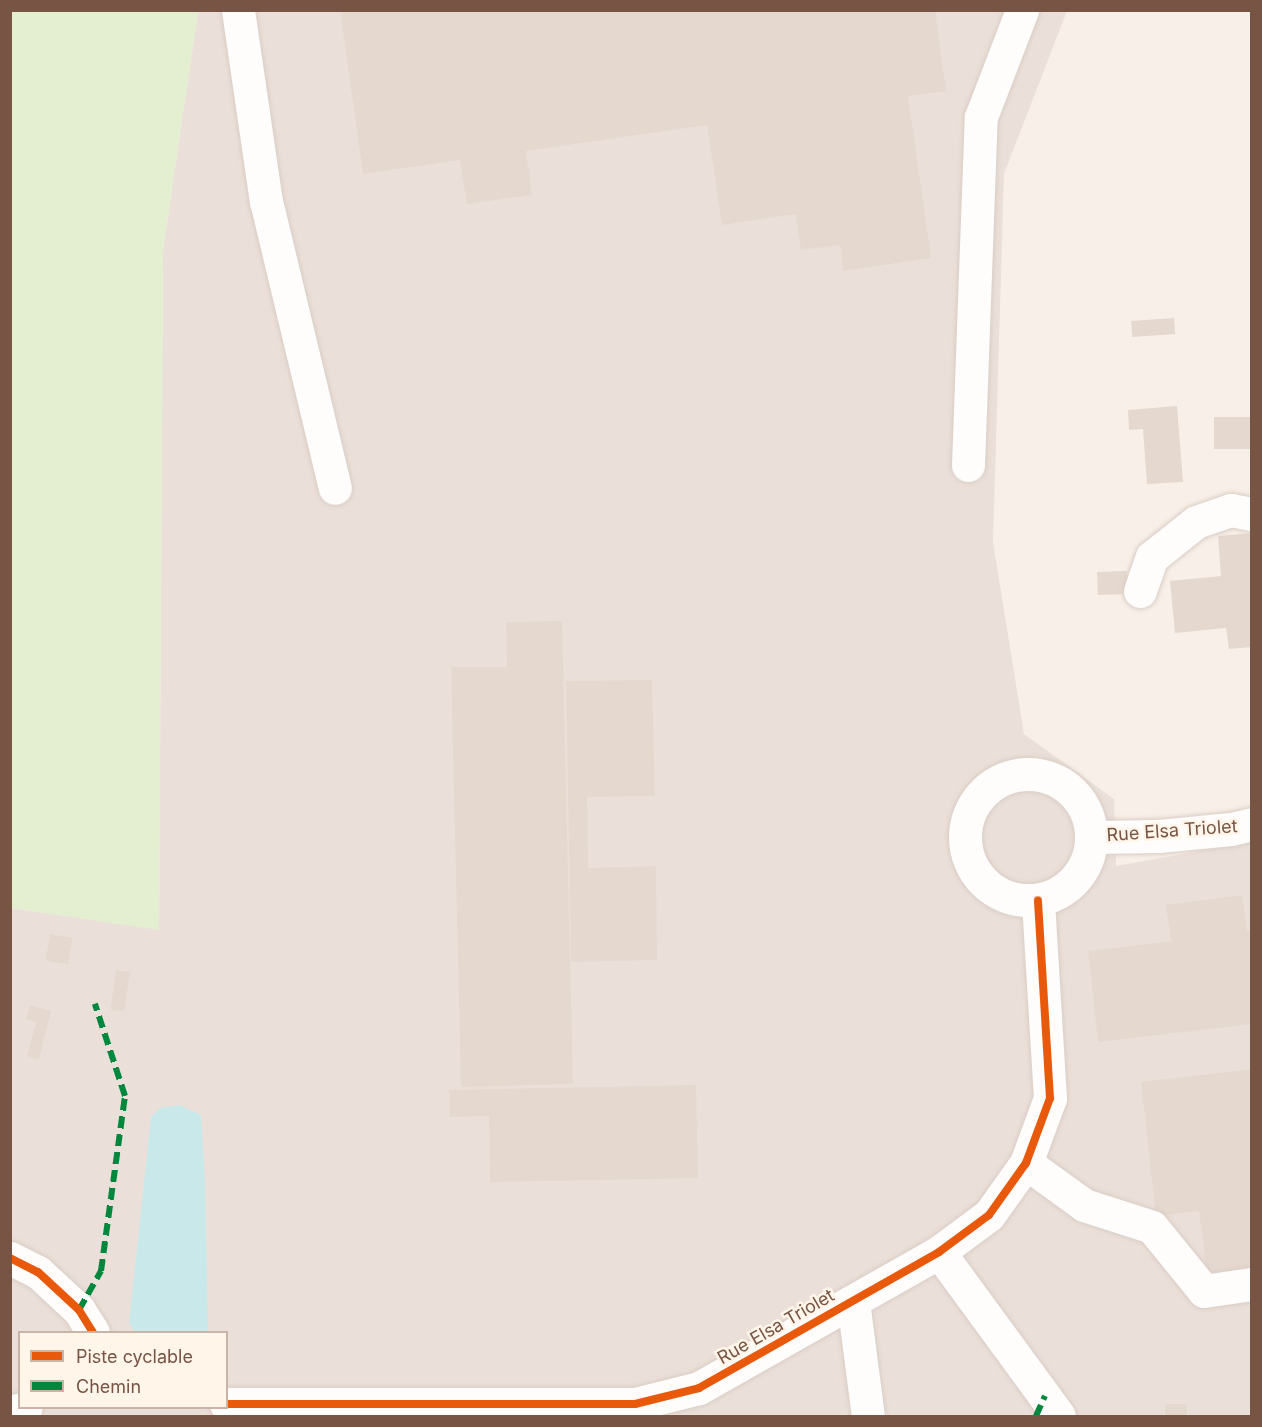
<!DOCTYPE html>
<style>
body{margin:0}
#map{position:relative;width:1262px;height:1427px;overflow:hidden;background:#f8f0e8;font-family:Inter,sans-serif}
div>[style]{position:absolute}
.industrial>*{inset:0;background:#ebe0d9}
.green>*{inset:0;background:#e4eed1}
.water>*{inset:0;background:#c8e8e9}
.building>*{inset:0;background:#e5d8cf;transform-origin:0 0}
.roads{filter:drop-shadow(0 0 2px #d9cdc6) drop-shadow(0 0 2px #d9cdc6)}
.minor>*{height:33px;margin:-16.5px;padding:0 16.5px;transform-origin:16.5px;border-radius:16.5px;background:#fefdfc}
.minor>.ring{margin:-16.5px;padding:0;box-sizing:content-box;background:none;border:33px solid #fefdfc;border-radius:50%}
.quiet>*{height:6px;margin-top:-3px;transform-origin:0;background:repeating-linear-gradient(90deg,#00873e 0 12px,transparent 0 18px)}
.cycleway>*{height:8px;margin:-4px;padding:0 4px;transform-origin:4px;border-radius:4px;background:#e8590c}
span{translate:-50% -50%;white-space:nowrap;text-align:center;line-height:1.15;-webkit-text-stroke:5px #fff5e9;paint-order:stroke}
.street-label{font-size:18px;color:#785445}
.frame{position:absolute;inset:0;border:12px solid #785445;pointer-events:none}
.legend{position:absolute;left:18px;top:1331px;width:210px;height:78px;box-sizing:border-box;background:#fff5e9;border:2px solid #c9b5a7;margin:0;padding:8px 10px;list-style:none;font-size:18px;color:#785445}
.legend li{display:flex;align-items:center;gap:12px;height:30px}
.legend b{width:30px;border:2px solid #c9b5a7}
</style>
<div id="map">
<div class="industrial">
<div style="clip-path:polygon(evenodd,198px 11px,1067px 11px,1004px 174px,993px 542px,1024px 734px,1114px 799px,1116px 866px,1251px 842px,1251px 1416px,11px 1416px,10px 908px,159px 929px,163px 250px,198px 11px,20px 1332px,226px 1332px,226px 1408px,20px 1408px,20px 1332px)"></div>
</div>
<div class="green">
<div style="clip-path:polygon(10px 11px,198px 11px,163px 250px,159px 930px,11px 908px)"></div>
</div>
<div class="water">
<div style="clip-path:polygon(179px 1105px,201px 1115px,205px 1182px,208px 1332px,135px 1332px,129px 1323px,151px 1117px,160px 1108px)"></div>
</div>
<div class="building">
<div style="clip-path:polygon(340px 10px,935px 10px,946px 91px,908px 96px,931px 258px,843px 271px,840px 245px,801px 250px,796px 214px,722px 225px,707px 125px,526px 151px,532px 195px,467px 204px,460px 160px,363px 174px)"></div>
<div style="left:1174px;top:318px;width:16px;height:43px;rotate:86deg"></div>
<div style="clip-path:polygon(1177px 406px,1183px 482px,1147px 484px,1143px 429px,1129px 430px,1128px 410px)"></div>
<div style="left:1252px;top:417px;width:32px;height:38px;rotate:90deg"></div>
<div style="clip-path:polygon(1252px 533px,1252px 647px,1229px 649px,1226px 628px,1175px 633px,1170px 581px,1221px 576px,1218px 536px)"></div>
<div style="left:1127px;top:571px;width:23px;height:30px;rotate:88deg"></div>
<div style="clip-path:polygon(562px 621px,573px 1084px,461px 1087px,451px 667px,507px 667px,506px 622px)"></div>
<div style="clip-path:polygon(652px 680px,655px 796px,587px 797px,588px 868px,656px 866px,657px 960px,571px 962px,566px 681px)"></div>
<div style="clip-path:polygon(1242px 895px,1247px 931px,1252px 930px,1252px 1024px,1098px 1042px,1088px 951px,1171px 941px,1166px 905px)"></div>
<div style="left:50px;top:934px;width:23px;height:27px;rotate:10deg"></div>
<div style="left:116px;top:970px;width:14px;height:40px;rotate:8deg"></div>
<div style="clip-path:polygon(30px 1005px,51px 1011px,39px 1060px,27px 1056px,36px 1022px,26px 1019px)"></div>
<div style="clip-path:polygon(1252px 1069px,1252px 1268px,1207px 1273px,1199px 1211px,1156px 1216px,1141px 1082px)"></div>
<div style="clip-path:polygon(696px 1085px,698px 1178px,490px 1182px,489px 1116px,450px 1117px,449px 1090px)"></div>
<div style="left:1165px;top:1404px;width:22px;height:12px"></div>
</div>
<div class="roads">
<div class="minor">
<div style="left:238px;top:10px;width:193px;rotate:81.7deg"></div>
<div style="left:266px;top:201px;width:295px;rotate:76.5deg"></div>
<div style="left:968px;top:465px;width:348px;rotate:-87.9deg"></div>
<div style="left:981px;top:117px;width:115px;rotate:-69deg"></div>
<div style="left:1140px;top:591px;width:36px;rotate:-71deg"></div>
<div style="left:1152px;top:557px;width:56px;rotate:-38.5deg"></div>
<div style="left:1196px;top:522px;width:37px;rotate:-19deg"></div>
<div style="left:1231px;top:510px;width:21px;rotate:11deg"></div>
<div class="ring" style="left:965px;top:774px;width:93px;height:93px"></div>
<div style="left:1092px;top:837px;width:67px;rotate:-0.9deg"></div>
<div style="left:1159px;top:836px;width:72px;rotate:-5.6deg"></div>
<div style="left:1231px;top:829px;width:22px;rotate:-13deg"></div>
<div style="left:1026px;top:1163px;width:72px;rotate:35.9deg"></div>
<div style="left:1084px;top:1205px;width:71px;rotate:17.9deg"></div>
<div style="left:1152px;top:1227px;width:82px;rotate:50.9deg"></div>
<div style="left:1204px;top:1291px;width:49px;rotate:-8.3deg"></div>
<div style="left:939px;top:1252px;width:203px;rotate:53.8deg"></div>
<div style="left:10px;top:1258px;width:31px;rotate:27deg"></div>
<div style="left:38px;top:1272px;width:56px;rotate:42.8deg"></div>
<div style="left:79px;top:1310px;width:26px;rotate:58deg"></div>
<div style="left:853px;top:1301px;width:116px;rotate:82.6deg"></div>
<div style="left:226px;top:1404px;width:409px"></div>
<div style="left:635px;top:1404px;width:66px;rotate:-14deg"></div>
<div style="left:699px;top:1388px;width:276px;rotate:-29.5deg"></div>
<div style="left:939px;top:1252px;width:62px;rotate:-36.5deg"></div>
<div style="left:989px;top:1215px;width:64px;rotate:-54.6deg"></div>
<div style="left:1026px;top:1163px;width:69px;rotate:-69.7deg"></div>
<div style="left:1050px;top:1098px;width:198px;rotate:-93.5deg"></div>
<div style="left:10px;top:1412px;width:16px;rotate:-15deg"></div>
</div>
</div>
<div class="quiet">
<div style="left:79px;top:1310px;width:45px;rotate:-60.6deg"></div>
<div style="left:101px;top:1271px;width:177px;rotate:-82.2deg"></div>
<div style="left:125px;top:1096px;width:97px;rotate:-108.1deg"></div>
<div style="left:1036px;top:1416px;width:22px;rotate:-66deg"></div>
</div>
<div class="cycleway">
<div style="left:10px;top:1258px;width:31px;rotate:27deg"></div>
<div style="left:38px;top:1272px;width:56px;rotate:42.8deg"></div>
<div style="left:79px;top:1310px;width:26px;rotate:58deg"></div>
<div style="left:226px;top:1404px;width:409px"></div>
<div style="left:635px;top:1404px;width:66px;rotate:-14deg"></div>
<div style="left:699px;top:1388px;width:276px;rotate:-29.5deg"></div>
<div style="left:939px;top:1252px;width:62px;rotate:-36.5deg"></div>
<div style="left:989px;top:1215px;width:64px;rotate:-54.6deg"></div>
<div style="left:1026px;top:1163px;width:69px;rotate:-69.7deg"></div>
<div style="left:1050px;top:1098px;width:198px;rotate:-93.5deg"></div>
</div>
<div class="street-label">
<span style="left:1172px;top:831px;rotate:-4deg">Rue Elsa Triolet</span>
<span style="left:776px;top:1327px;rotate:-30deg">Rue Elsa Triolet</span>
</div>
<div class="frame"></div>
<ul class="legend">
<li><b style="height:8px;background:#e8590c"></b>Piste cyclable</li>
<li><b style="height:8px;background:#00873e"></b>Chemin</li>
</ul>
</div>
